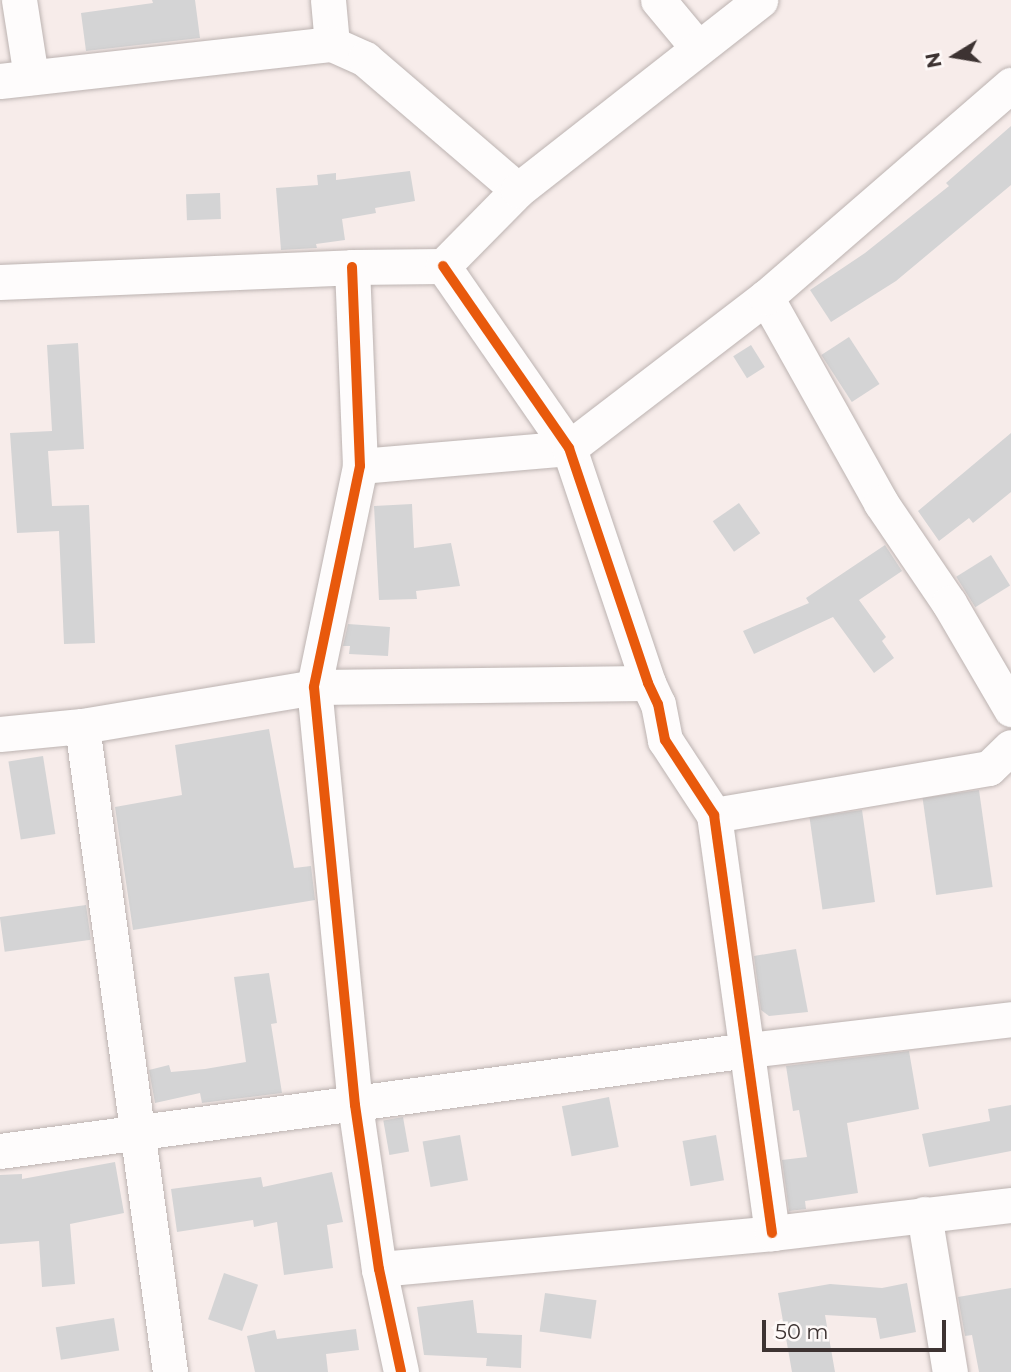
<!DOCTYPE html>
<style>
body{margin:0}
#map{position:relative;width:1011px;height:1372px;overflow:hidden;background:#f7ecea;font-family:Montserrat,sans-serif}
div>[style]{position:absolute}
.building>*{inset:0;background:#d4d4d5;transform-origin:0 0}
.roads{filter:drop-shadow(0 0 2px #bcb3b1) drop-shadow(0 0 2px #bcb3b1)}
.minor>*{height:35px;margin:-17.5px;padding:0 17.5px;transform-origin:17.5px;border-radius:17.5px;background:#fefcfc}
.cycleway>*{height:10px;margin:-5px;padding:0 5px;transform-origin:5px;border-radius:5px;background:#e8590c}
span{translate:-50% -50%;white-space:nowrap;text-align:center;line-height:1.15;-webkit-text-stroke:7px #fef9f8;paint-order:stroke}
.north{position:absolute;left:920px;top:21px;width:70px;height:70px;-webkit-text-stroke:5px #fef9f8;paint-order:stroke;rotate:259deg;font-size:19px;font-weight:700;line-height:28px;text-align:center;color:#3d3332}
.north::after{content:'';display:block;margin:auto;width:24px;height:32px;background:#3d3332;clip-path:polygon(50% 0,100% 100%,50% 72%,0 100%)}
.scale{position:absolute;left:762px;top:1320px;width:184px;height:32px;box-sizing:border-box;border:4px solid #3d3332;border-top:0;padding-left:9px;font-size:21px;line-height:24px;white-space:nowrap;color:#3d3332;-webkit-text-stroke:5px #fef9f8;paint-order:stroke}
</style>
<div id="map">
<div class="building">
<div style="clip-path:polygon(152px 0,195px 0,200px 38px,86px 51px,81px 13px,153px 3px)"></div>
<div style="clip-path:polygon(1011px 126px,1011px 185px,896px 281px,831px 322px,810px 290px,865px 253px,949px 186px,946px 183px)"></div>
<div style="clip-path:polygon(410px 171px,415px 201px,375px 208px,376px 213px,342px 219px,345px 240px,316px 244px,317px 248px,281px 250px,276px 188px,318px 185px,317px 175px,336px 173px,336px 180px)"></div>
<div style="left:220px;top:193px;width:26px;height:34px;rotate:88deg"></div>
<div style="left:849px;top:337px;width:56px;height:33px;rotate:57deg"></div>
<div style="clip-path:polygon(78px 343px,84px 449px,48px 451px,52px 506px,89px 505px,95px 643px,64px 644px,59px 531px,17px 533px,10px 433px,52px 431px,47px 345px)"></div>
<div style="left:751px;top:345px;width:26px;height:21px;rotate:58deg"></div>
<div style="clip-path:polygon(1011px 433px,1011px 492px,973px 523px,969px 518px,939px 541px,918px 511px)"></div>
<div style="left:739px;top:503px;width:37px;height:32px;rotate:55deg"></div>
<div style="clip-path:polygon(412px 504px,414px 548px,451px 543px,460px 586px,416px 591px,417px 599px,379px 600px,374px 506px)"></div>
<div style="clip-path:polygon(885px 545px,902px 571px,859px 600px,886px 637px,882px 641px,894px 658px,874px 673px,833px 617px,754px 654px,743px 631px,809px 603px,806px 598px)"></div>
<div style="left:991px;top:555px;width:36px;height:41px;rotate:58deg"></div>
<div style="clip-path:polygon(348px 624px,390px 627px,388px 656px,349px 654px,350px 646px,343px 646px)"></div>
<div style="clip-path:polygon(269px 729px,294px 868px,311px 866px,315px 900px,133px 930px,115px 807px,182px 795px,175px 745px)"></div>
<div style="left:43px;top:756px;width:79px;height:35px;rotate:81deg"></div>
<div style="left:979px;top:790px;width:98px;height:57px;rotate:82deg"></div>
<div style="left:862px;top:810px;width:93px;height:53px;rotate:82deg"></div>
<div style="left:86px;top:905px;width:35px;height:87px;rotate:82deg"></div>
<div style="clip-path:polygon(796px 949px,808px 1012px,769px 1016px,761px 1010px,754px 956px)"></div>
<div style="clip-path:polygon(269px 973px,277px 1023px,271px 1024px,282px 1093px,202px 1103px,200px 1093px,155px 1103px,149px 1070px,169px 1065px,171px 1072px,205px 1069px,246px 1062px,234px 977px)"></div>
<div style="clip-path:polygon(909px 1051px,919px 1109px,847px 1123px,858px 1193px,805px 1201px,806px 1209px,789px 1211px,782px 1160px,807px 1157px,799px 1110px,793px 1111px,786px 1066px)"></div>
<div style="left:609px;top:1097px;width:51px;height:48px;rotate:79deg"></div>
<div style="clip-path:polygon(1011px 1105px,1011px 1151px,929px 1167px,922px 1134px,990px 1121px,988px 1109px)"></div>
<div style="left:403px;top:1117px;width:35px;height:20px;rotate:80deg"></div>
<div style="left:460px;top:1135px;width:46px;height:38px;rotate:80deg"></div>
<div style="left:716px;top:1135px;width:46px;height:34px;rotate:80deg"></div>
<div style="clip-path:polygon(115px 1162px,124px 1213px,70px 1224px,75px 1284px,42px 1287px,39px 1241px,0 1244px,0 1175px,22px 1174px,22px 1179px)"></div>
<div style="clip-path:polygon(332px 1172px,343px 1222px,327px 1225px,333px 1268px,284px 1275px,277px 1222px,254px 1227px,253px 1220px,177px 1232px,171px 1189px,261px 1177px,263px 1187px)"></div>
<div style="left:224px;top:1273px;width:36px;height:49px;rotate:19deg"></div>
<div style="clip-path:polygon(907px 1283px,916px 1332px,880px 1339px,876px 1318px,825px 1315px,835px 1372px,792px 1372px,778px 1293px,830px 1284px,882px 1288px)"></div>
<div style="clip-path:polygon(1011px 1288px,1011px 1372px,979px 1372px,972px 1335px,965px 1336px,958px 1297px)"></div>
<div style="left:545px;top:1293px;width:52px;height:39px;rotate:8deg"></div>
<div style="clip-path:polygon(473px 1300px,477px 1333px,522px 1335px,521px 1368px,486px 1366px,487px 1358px,424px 1355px,417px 1307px)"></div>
<div style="left:114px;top:1318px;width:33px;height:59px;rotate:81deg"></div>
<div style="clip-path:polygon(356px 1329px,359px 1350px,326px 1354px,328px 1372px,255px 1372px,247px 1336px,275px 1330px,277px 1339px)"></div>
</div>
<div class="roads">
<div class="minor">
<div style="left:19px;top:0;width:78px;rotate:81.1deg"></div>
<div style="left:328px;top:0;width:44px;rotate:84.8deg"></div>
<div style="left:658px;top:0;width:62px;rotate:50.2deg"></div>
<div style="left:0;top:81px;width:334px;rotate:-6.4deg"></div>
<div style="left:332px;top:44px;width:36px;rotate:24deg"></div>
<div style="left:365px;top:59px;width:201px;rotate:40.6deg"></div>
<div style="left:443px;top:266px;width:221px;rotate:55.3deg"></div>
<div style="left:569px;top:448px;width:248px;rotate:71.4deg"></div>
<div style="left:648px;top:683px;width:23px;rotate:65deg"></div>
<div style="left:658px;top:704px;width:37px;rotate:79deg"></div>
<div style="left:665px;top:740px;width:90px;rotate:56.8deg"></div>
<div style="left:714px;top:815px;width:422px;rotate:82.1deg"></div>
<div style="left:352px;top:267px;width:199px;rotate:87.7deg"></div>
<div style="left:360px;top:466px;width:226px;rotate:101.8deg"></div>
<div style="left:314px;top:687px;width:420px;rotate:84.4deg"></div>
<div style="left:355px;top:1105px;width:166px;rotate:81.7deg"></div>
<div style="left:379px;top:1269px;width:105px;rotate:77.9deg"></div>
<div style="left:0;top:282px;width:352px;rotate:-2.4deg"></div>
<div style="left:352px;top:267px;width:91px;rotate:-0.6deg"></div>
<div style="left:443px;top:266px;width:107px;rotate:-45.4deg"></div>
<div style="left:518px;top:190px;width:308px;rotate:-38.1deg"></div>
<div style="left:766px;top:297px;width:236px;rotate:60.8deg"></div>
<div style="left:881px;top:503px;width:121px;rotate:55.8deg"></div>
<div style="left:949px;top:603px;width:123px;rotate:59.7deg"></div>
<div style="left:360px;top:466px;width:210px;rotate:-4.9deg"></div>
<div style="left:569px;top:448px;width:248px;rotate:-37.5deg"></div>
<div style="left:766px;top:297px;width:324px;rotate:-40.9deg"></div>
<div style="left:82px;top:726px;width:652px;rotate:82.24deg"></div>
<div style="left:0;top:734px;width:82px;rotate:-5.6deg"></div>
<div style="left:82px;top:726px;width:235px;rotate:-9.5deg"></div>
<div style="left:314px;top:687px;width:334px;rotate:-0.7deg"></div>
<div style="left:714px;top:815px;width:279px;rotate:-9.7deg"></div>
<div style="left:989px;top:768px;width:30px;rotate:-44deg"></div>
<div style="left:0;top:1151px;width:755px;rotate:-7.69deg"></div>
<div style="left:748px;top:1050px;width:265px;rotate:-6.7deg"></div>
<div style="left:924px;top:1214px;width:160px;rotate:80.7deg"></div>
<div style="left:379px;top:1269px;width:395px;rotate:-5.2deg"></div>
<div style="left:772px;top:1233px;width:241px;rotate:-6.7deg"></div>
</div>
</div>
<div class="cycleway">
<div style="left:443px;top:266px;width:221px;rotate:55.3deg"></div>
<div style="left:569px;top:448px;width:248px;rotate:71.4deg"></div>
<div style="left:648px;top:683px;width:23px;rotate:65deg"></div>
<div style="left:658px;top:704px;width:37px;rotate:79deg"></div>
<div style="left:665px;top:740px;width:90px;rotate:56.8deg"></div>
<div style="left:714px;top:815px;width:422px;rotate:82.1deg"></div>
<div style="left:352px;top:267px;width:199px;rotate:87.7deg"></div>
<div style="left:360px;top:466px;width:226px;rotate:101.8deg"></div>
<div style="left:314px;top:687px;width:420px;rotate:84.4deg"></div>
<div style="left:355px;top:1105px;width:166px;rotate:81.7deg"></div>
<div style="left:379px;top:1269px;width:105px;rotate:77.9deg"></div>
</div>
<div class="north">N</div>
<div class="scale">50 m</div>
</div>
